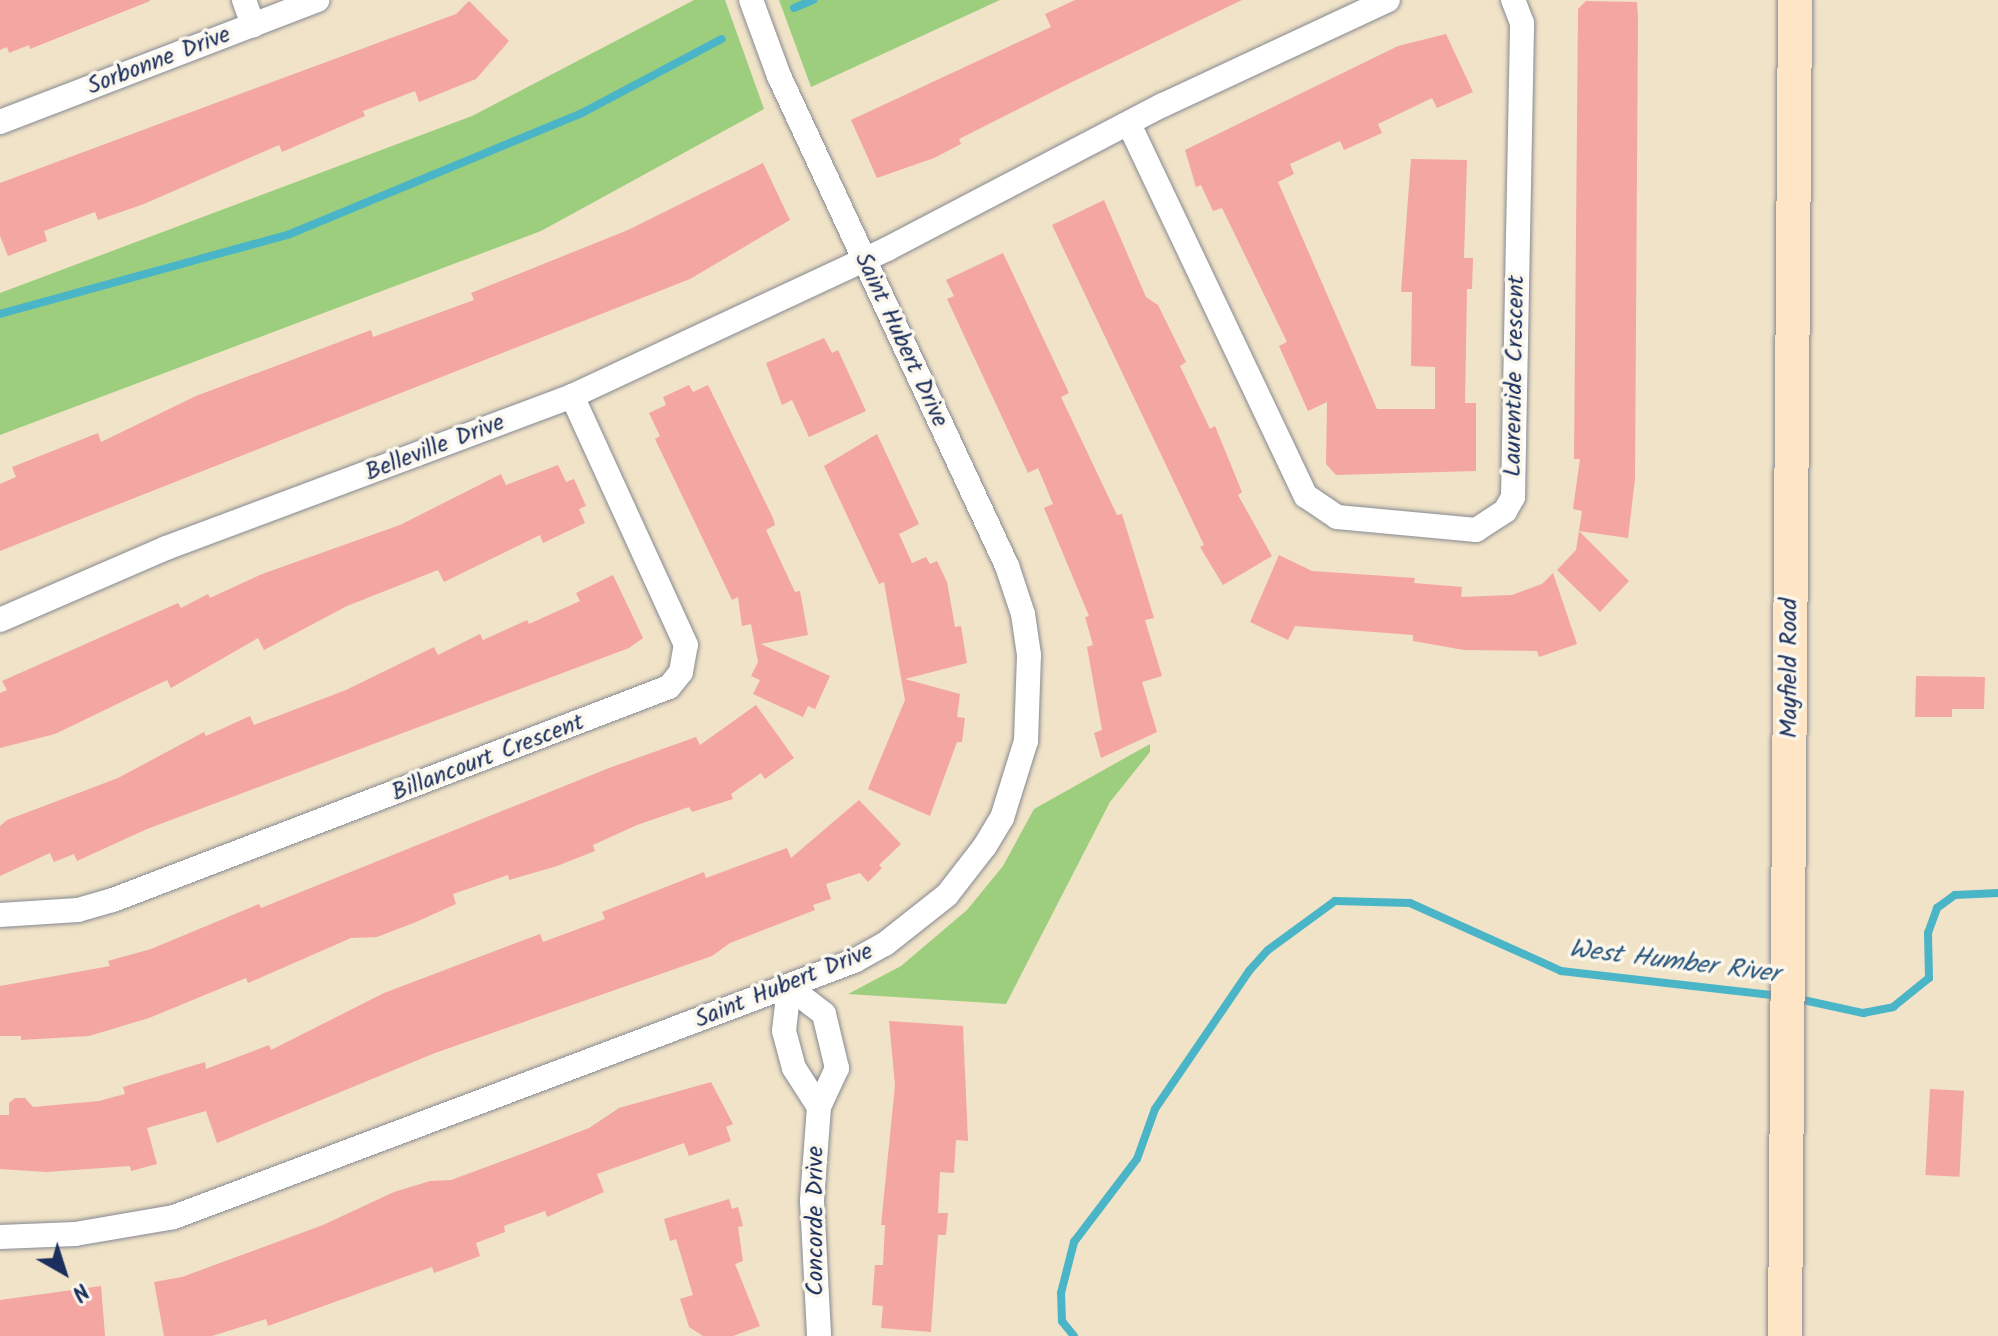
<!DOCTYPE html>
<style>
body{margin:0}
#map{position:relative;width:1998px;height:1336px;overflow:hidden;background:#f1e3c7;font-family:Kalam,sans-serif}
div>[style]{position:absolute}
.green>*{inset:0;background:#9dce7d}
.stream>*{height:8px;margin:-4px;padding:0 4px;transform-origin:4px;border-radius:4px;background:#4bb5c8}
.building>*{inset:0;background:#f4a6a2;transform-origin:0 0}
.roads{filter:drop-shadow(0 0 2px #868992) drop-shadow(0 0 2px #868992)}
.street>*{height:24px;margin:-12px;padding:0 12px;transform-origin:12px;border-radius:12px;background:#fff}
.secondary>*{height:34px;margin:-17px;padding:0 17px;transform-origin:17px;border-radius:17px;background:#fee5c5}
span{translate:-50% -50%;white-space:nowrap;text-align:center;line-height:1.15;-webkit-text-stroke:7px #fbf7ec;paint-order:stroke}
.street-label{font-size:24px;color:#1b2f5e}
.water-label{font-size:26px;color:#29577e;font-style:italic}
.north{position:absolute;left:24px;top:1232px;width:80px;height:80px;-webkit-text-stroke:6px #fbf7ec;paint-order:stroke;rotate:141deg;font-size:22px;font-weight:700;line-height:32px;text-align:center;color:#1b2f5e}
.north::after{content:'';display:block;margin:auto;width:28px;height:36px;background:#1b2f5e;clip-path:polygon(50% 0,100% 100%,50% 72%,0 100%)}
</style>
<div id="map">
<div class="green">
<div style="clip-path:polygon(694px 0,725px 0,764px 109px,541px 231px,0 435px,0 293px,472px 116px)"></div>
<div style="clip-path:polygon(779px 0,1000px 0,811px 87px)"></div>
<div style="clip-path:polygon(1150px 744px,1150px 752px,1110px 802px,1006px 1004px,848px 994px,901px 966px,967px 910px,1003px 866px,1034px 809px)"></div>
</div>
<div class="stream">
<div style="left:794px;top:8px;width:21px;rotate:-23deg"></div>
<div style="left:0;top:314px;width:301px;rotate:-15.4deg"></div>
<div style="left:290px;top:234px;width:316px;rotate:-22.5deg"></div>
<div style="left:582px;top:113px;width:158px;rotate:-27.9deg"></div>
<div style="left:1794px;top:998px;width:71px;rotate:12.3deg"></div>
<div style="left:1863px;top:1013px;width:31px;rotate:-11deg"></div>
<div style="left:1893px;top:1007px;width:46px;rotate:-38.9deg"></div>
<div style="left:1929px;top:978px;width:45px;rotate:-91.3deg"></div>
<div style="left:1928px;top:933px;width:27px;rotate:-70deg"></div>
<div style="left:1937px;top:908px;width:22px;rotate:-36deg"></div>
<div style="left:1955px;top:895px;width:43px;rotate:-2.7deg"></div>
<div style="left:1074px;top:1336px;width:19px;rotate:-129deg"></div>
<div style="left:1062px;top:1321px;width:28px;rotate:-92deg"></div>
<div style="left:1061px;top:1293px;width:53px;rotate:-75.7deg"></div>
<div style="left:1074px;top:1242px;width:104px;rotate:-52.8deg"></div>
<div style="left:1137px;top:1159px;width:53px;rotate:-70.2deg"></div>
<div style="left:1155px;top:1109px;width:167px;rotate:-55.7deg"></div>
<div style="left:1249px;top:971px;width:28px;rotate:-48deg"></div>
<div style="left:1268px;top:950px;width:83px;rotate:-36.2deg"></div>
<div style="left:1335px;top:901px;width:75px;rotate:1.5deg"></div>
<div style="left:1410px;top:903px;width:166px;rotate:24.2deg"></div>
<div style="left:1561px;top:971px;width:221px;rotate:6.5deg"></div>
</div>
<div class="building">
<div style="clip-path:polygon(0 0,150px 0,150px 1px,30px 49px,29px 45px,9px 53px,7px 47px,0 50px)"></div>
<div style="clip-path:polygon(1075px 0,1242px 0,1072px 82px,959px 139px,961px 144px,934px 158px,877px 178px,851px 120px,1051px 27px,1045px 14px)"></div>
<div style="clip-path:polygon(469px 1px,509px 41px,476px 79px,419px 102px,415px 91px,363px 111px,365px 116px,282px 152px,279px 145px,144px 204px,98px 220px,95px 212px,44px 231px,47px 241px,8px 256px,0 236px,0 183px,456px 14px)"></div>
<div style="clip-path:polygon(1586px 1px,1637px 2px,1638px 17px,1635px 479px,1628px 538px,1579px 531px,1582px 511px,1573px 509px,1580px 459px,1574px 459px,1578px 9px)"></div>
<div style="clip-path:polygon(1446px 34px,1473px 92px,1437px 108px,1432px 98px,1378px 124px,1382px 133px,1344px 150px,1340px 141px,1290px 164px,1294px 174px,1278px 182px,1377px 409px,1435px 409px,1435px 367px,1411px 366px,1412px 292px,1401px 292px,1411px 159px,1467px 160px,1464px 258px,1473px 258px,1472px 289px,1467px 289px,1465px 403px,1476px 403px,1476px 471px,1336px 475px,1326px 464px,1327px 402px,1308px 411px,1279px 346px,1287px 342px,1222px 208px,1213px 211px,1201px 185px,1196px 187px,1185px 150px,1398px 46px)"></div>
<div style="clip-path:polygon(763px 163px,790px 220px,690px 279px,0 551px,0 484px,16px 477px,12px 467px,98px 433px,101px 442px,196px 396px,371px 330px,373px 337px,474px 300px,471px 293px,628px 230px)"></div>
<div style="clip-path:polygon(1104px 200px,1146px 297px,1158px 305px,1186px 362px,1180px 366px,1210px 429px,1215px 426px,1242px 492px,1238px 495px,1272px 556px,1223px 585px,1200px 547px,1204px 545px,1052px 225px)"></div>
<div style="clip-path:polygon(1003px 253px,1069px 393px,1061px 397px,1117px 515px,1122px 514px,1154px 618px,1145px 620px,1162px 676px,1142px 682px,1157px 732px,1101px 758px,1094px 733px,1102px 730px,1087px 647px,1093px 645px,1085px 617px,1089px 616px,1044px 508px,1053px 504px,1038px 468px,1028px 473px,947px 299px,954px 296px,946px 280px)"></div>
<div style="clip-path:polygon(824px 338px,832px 353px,838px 350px,866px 411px,809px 437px,792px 400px,782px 405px,766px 363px)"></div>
<div style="clip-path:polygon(689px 385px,693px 392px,708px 385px,773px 518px,775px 525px,766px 530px,795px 592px,800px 591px,808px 635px,761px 644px,830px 676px,815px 709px,808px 706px,803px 717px,753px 694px,760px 680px,751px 676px,758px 662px,751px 624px,742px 626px,738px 597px,732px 600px,655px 439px,660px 436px,649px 413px,666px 405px,663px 397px)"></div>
<div style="clip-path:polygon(877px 434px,919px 524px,899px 534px,912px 563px,926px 557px,930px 564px,937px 561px,947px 582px,955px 627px,961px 626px,967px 663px,905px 679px,960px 694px,957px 717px,965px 718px,962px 742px,957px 742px,930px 816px,868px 789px,905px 700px,884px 582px,879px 584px,824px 466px)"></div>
<div style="clip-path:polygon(558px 465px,566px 482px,574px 479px,586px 506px,579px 509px,585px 523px,543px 543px,540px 535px,444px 582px,438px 570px,347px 606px,264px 650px,258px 638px,171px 688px,167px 680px,55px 734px,0 748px,0 693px,7px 690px,2px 681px,178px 603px,181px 608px,208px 594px,210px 598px,262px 574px,400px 525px,501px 474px,506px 485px)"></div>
<div style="clip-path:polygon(1579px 531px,1629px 581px,1600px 612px,1557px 570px,1576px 550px)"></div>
<div style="clip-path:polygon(1279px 555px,1312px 571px,1415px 578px,1414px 583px,1462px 587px,1461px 597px,1512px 595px,1542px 584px,1553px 573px,1577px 644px,1539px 657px,1537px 651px,1464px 650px,1413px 641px,1413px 635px,1295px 626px,1288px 640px,1250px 622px)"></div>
<div style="clip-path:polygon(613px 575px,643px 638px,629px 648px,147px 829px,77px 861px,74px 854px,54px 862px,50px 853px,0 876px,0 826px,7px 820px,118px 778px,204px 732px,206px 736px,250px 716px,254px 725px,346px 690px,434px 647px,438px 655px,480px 634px,483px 640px,527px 620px,529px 624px,580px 601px,576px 593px)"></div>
<div style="clip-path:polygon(1916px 676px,1985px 677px,1984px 709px,1952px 709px,1952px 717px,1915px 717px)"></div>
<div style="clip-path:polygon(756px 705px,794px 758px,765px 779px,761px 773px,731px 794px,733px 799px,692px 812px,689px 807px,637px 825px,593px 845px,595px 851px,557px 866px,509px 880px,508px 875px,453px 894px,456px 904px,416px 922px,377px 937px,351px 938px,248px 983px,246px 978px,149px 1018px,89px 1036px,21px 1040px,21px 1036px,0 1036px,0 986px,110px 966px,108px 961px,151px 949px,259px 904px,261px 908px,609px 768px,696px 737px,700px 745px)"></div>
<div style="clip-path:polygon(859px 800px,901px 844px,879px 865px,882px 868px,868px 882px,860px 873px,826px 884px,831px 899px,813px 905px,815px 910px,730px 943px,712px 956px,435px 1053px,217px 1143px,206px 1111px,147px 1128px,157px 1164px,131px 1171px,130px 1166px,46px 1172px,0 1169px,0 1115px,9px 1115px,9px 1103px,15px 1098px,25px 1098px,33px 1107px,99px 1101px,125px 1094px,123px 1087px,205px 1062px,206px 1069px,269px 1045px,271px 1050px,384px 993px,540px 934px,543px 942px,605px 919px,602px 912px,704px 872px,706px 878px,787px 848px,791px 858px)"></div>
<div style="clip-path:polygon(889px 1021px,963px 1026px,968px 1141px,956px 1140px,954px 1173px,940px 1172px,938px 1213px,948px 1213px,946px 1235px,938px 1235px,931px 1332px,881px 1328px,883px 1306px,872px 1305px,875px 1265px,883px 1265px,885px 1225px,881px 1225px,895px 1085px)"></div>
<div style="clip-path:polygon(711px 1082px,733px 1124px,726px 1127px,731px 1141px,689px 1156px,684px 1143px,597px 1174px,604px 1192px,547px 1217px,545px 1211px,504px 1226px,505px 1232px,476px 1243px,480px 1256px,448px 1268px,434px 1273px,432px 1267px,268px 1326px,266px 1319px,212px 1336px,164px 1336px,154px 1282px,182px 1277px,323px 1225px,394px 1192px,430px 1181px,451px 1180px,524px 1153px,589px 1128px,619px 1108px)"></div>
<div style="left:1930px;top:1089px;width:34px;height:86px;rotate:3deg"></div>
<div style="clip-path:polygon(729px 1199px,732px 1209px,738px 1207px,743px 1226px,738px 1227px,743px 1261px,735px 1264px,760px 1326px,733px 1336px,703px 1336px,689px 1327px,680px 1299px,693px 1295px,676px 1239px,670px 1241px,664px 1219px)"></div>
<div style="clip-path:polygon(101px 1286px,105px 1336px,0 1336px,0 1300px)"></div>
</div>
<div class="roads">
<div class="street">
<div style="left:244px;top:0;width:27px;rotate:70deg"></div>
<div style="left:0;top:122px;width:340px;rotate:-21deg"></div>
<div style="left:1129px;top:124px;width:412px;rotate:64.6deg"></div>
<div style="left:1306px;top:496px;width:37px;rotate:34deg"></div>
<div style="left:1337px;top:517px;width:140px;rotate:5.3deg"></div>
<div style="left:1476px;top:530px;width:35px;rotate:-33deg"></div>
<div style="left:1505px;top:511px;width:16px;rotate:-60deg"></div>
<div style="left:1513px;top:497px;width:474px;rotate:-88.9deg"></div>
<div style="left:1522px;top:23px;width:25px;rotate:-111deg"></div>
<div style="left:0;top:620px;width:181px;rotate:-23.4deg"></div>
<div style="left:166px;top:548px;width:434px;rotate:-20.5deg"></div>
<div style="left:572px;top:396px;width:348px;rotate:-25deg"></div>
<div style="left:887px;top:249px;width:311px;rotate:-27.6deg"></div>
<div style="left:1163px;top:105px;width:248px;rotate:-25deg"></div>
<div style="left:0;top:915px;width:78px;rotate:-3.7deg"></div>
<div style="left:78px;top:910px;width:36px;rotate:-16deg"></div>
<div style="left:113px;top:900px;width:595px;rotate:-20.96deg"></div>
<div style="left:669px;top:687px;width:19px;rotate:-51deg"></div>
<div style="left:681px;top:672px;width:27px;rotate:-80deg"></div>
<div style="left:686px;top:645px;width:274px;rotate:-114.6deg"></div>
<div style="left:789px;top:987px;width:44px;rotate:37.6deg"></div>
<div style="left:824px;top:1014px;width:56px;rotate:76.5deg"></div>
<div style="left:837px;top:1068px;width:43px;rotate:114.8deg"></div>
<div style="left:819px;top:1107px;width:94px;rotate:94.3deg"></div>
<div style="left:812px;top:1201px;width:135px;rotate:87deg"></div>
<div style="left:789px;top:987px;width:44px;rotate:96.5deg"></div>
<div style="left:784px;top:1031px;width:38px;rotate:75deg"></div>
<div style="left:794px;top:1068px;width:46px;rotate:57.3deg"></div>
<div style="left:0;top:1237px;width:75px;rotate:-2.3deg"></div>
<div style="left:75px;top:1234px;width:100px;rotate:-9.7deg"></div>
<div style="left:174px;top:1217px;width:727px;rotate:-20.63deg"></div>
<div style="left:854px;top:961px;width:35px;rotate:-29deg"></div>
<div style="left:885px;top:944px;width:79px;rotate:-38.3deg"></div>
<div style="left:947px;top:895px;width:62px;rotate:-52.2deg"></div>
<div style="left:985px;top:846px;width:33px;rotate:-59deg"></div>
<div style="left:1002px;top:818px;width:81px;rotate:-72.7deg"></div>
<div style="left:1026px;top:741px;width:86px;rotate:-88deg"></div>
<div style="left:1029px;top:655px;width:41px;rotate:-98.3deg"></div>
<div style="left:1023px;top:614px;width:51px;rotate:-108.4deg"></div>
<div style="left:1007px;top:566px;width:540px;rotate:-114.95deg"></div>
<div style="left:779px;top:76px;width:81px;rotate:-110.2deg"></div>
</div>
<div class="secondary">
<div style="left:1785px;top:1336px;width:1336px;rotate:-89.57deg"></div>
</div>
</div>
<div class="street-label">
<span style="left:159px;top:61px;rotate:-21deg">Sorbonne Drive</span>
<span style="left:901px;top:340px;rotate:65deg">Saint Hubert Drive</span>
<span style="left:1515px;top:376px;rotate:-89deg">Laurentide Crescent</span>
<span style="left:435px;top:448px;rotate:-21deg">Belleville Drive</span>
<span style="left:1790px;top:668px;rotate:-90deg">Mayfield Road</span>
<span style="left:488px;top:758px;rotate:-21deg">Billancourt Crescent</span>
<span style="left:784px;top:986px;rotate:-22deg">Saint Hubert Drive</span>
<span style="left:816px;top:1221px;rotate:-90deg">Concorde Drive</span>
</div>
<div class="water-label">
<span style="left:1674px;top:963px;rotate:7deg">West Humber River</span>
</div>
<div class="north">N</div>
</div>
